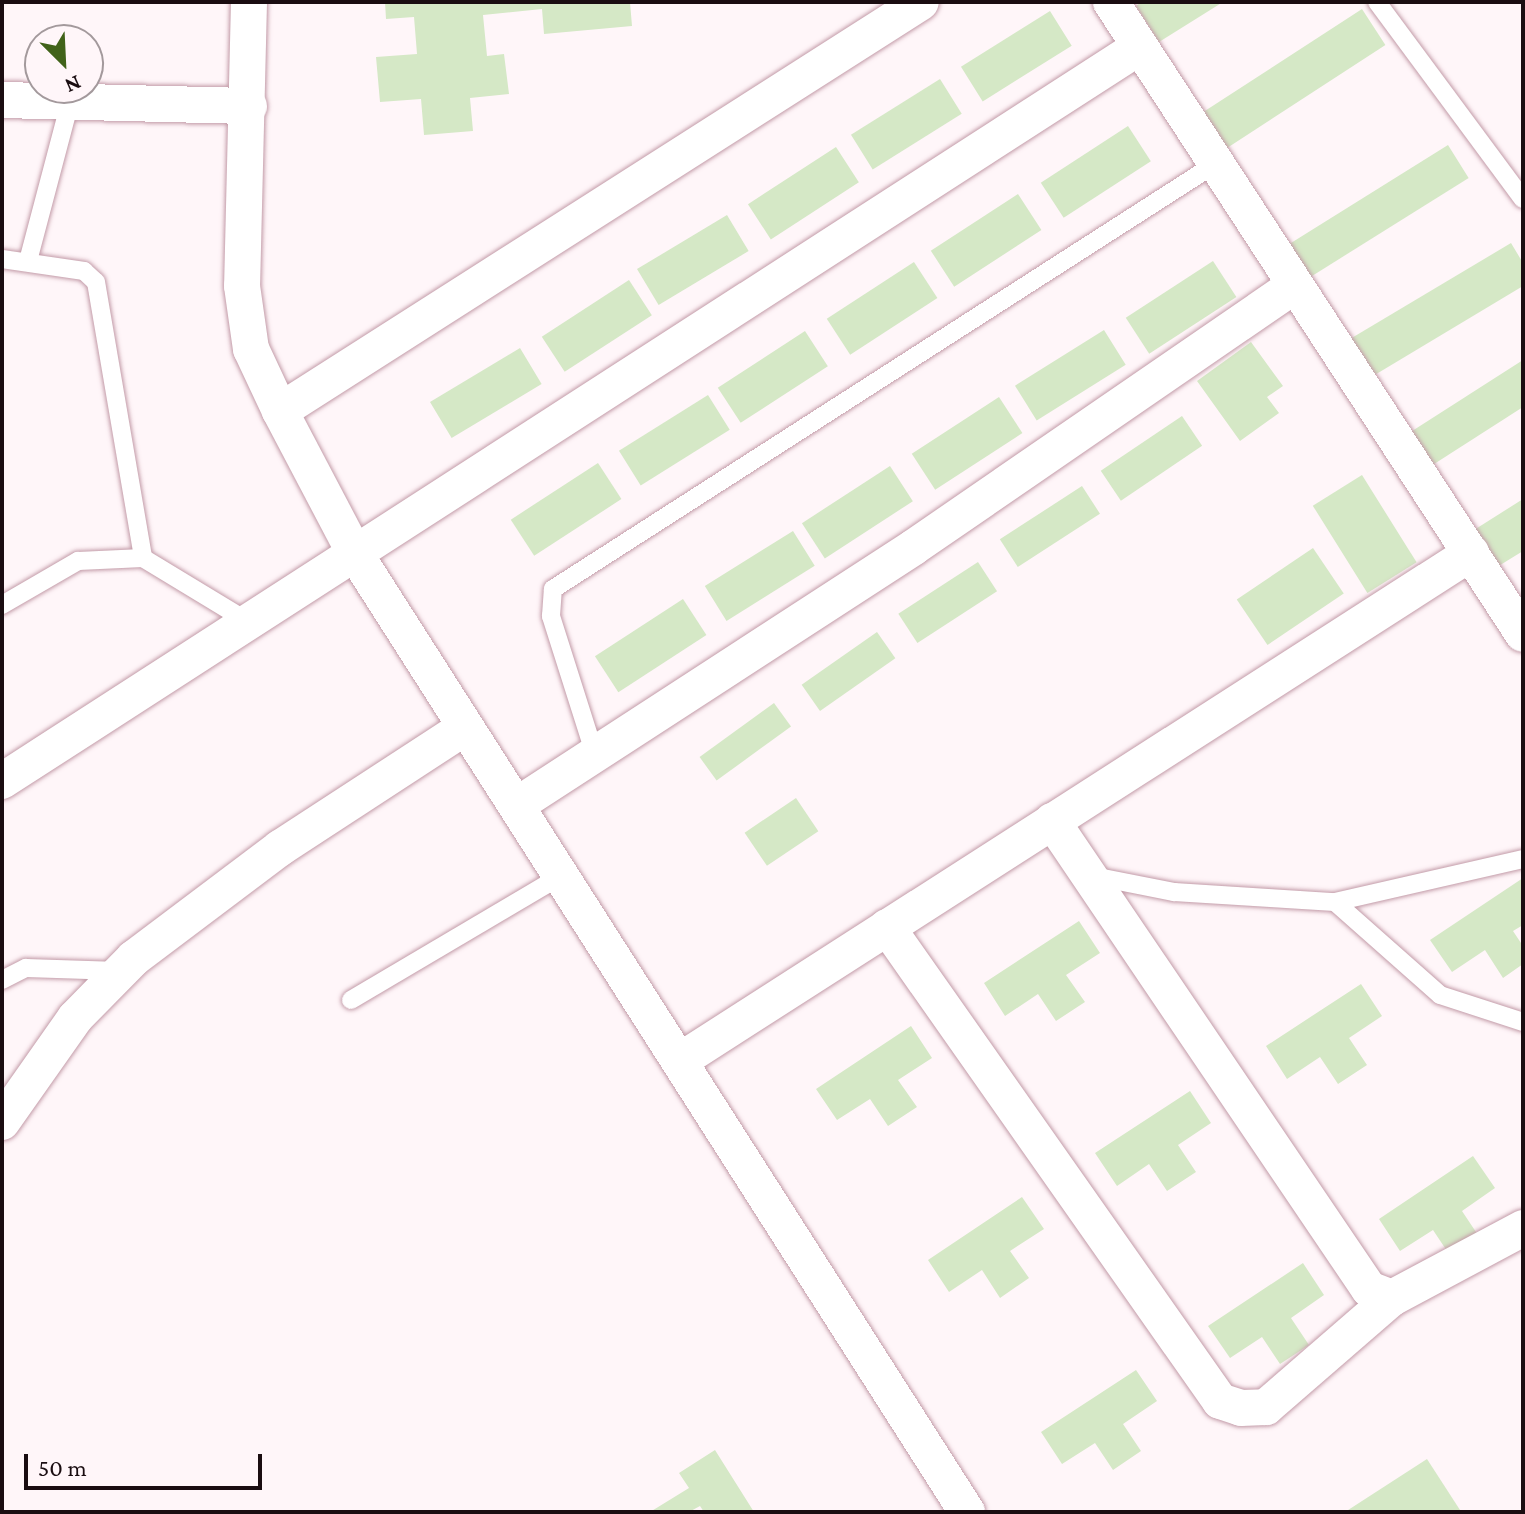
<!DOCTYPE html>
<style>
body{margin:0}
#map{position:relative;width:1525px;height:1514px;overflow:hidden;background:#fff6f9;font-family:"Crimson Pro",serif}
div>[style]{position:absolute}
.building>*{inset:0;background:#d5e8c6;transform-origin:0 0}
.roads{filter:drop-shadow(0 0 2px #c39ba8) drop-shadow(0 0 2px #c39ba8)}
.service>*{height:18px;margin:-9px;padding:0 9px;transform-origin:9px;border-radius:9px;background:#fff}
.minor>*{height:36px;margin:-18px;padding:0 18px;transform-origin:18px;border-radius:18px;background:#fff}
span{translate:-50% -50%;white-space:nowrap;text-align:center;line-height:1.15;-webkit-text-stroke:6px #fff6f9;paint-order:stroke}
.frame{position:absolute;inset:0;border:4px solid #1a0d11;pointer-events:none}
.north{position:absolute;left:24px;top:24px;width:80px;height:80px;box-sizing:border-box;background:#fff6f9;border:2px solid #a3999c;border-radius:50%;rotate:156deg;font-size:22px;font-weight:700;line-height:32px;text-align:center;color:#1a0d11}
.north::after{content:'';display:block;margin:auto;width:28px;height:36px;background:#41631a;clip-path:polygon(50% 0,100% 100%,50% 72%,0 100%)}
.scale{position:absolute;left:24px;top:1454px;width:238px;height:36px;box-sizing:border-box;border:4px solid #1a0d11;border-top:0;padding-left:10px;font-size:24px;line-height:28px;white-space:nowrap;color:#1a0d11;-webkit-text-stroke:6px #fff6f9;paint-order:stroke}
</style>
<div id="map">
<div class="building">
<div style="clip-path:polygon(385px 2px,630px 2px,632px 26px,544px 34px,542px 9px,483px 15px,487px 56px,504px 54px,509px 94px,470px 98px,473px 131px,424px 135px,421px 99px,380px 102px,376px 57px,417px 54px,414px 17px,386px 19px)"></div>
<div style="clip-path:polygon(1141px 2px,1223px 2px,1159px 42px,1136px 6px)"></div>
<div style="left:1362px;top:9px;width:43px;height:192px;rotate:57deg"></div>
<div style="left:1050px;top:11px;width:41px;height:105px;rotate:58deg"></div>
<div style="left:940px;top:79px;width:41px;height:105px;rotate:58deg"></div>
<div style="left:1128px;top:126px;width:42px;height:104px;rotate:57deg"></div>
<div style="left:1448px;top:145px;width:39px;height:188px;rotate:58deg"></div>
<div style="left:836px;top:147px;width:42px;height:105px;rotate:57deg"></div>
<div style="left:1018px;top:194px;width:43px;height:104px;rotate:57deg"></div>
<div style="left:727px;top:215px;width:42px;height:105px;rotate:59deg"></div>
<div style="clip-path:polygon(1511px 243px,1523px 263px,1523px 286px,1373px 376px,1350px 339px)"></div>
<div style="left:1213px;top:261px;width:43px;height:104px;rotate:57deg"></div>
<div style="left:914px;top:262px;width:43px;height:104px;rotate:57deg"></div>
<div style="left:629px;top:280px;width:42px;height:104px;rotate:57deg"></div>
<div style="left:1104px;top:330px;width:41px;height:105px;rotate:58deg"></div>
<div style="left:805px;top:331px;width:42px;height:104px;rotate:57deg"></div>
<div style="clip-path:polygon(1251px 342px,1283px 386px,1267px 397px,1279px 413px,1240px 441px,1197px 381px)"></div>
<div style="left:520px;top:348px;width:42px;height:105px;rotate:59deg"></div>
<div style="clip-path:polygon(1523px 360px,1523px 407px,1431px 466px,1409px 433px)"></div>
<div style="left:708px;top:395px;width:41px;height:105px;rotate:58deg"></div>
<div style="left:999px;top:397px;width:43px;height:104px;rotate:57deg"></div>
<div style="left:1182px;top:416px;width:36px;height:98px;rotate:56deg"></div>
<div style="left:598px;top:463px;width:43px;height:104px;rotate:57deg"></div>
<div style="left:890px;top:466px;width:42px;height:105px;rotate:57deg"></div>
<div style="left:1362px;top:475px;width:103px;height:58px;rotate:58deg"></div>
<div style="left:1082px;top:486px;width:33px;height:98px;rotate:57deg"></div>
<div style="clip-path:polygon(1523px 499px,1523px 551px,1497px 567px,1474px 530px)"></div>
<div style="left:793px;top:531px;width:41px;height:104px;rotate:58deg"></div>
<div style="left:1313px;top:548px;width:55px;height:92px;rotate:56deg"></div>
<div style="left:978px;top:562px;width:35px;height:95px;rotate:57deg"></div>
<div style="left:683px;top:599px;width:43px;height:105px;rotate:57deg"></div>
<div style="left:877px;top:632px;width:32px;height:92px;rotate:55deg"></div>
<div style="left:774px;top:703px;width:29px;height:92px;rotate:54deg"></div>
<div style="left:796px;top:798px;width:40px;height:62px;rotate:56deg"></div>
<div style="clip-path:polygon(1523px 878px,1523px 925px,1513px 931px,1523px 946px,1523px 964px,1503px 978px,1485px 950px,1452px 972px,1430px 940px)"></div>
<div style="clip-path:polygon(1079px 921px,1100px 953px,1066px 975px,1085px 1002px,1056px 1021px,1038px 994px,1005px 1016px,984px 983px)"></div>
<div style="clip-path:polygon(1361px 984px,1382px 1016px,1349px 1038px,1367px 1065px,1338px 1084px,1320px 1057px,1287px 1079px,1266px 1046px)"></div>
<div style="clip-path:polygon(911px 1026px,932px 1058px,898px 1080px,917px 1107px,888px 1126px,870px 1099px,837px 1120px,816px 1089px)"></div>
<div style="clip-path:polygon(1190px 1091px,1211px 1123px,1178px 1145px,1196px 1172px,1167px 1191px,1149px 1164px,1117px 1186px,1095px 1153px)"></div>
<div style="clip-path:polygon(1473px 1156px,1495px 1188px,1462px 1211px,1480px 1238px,1451px 1257px,1433px 1230px,1400px 1251px,1379px 1219px)"></div>
<div style="clip-path:polygon(1022px 1197px,1044px 1229px,1010px 1251px,1029px 1278px,1000px 1298px,982px 1270px,949px 1292px,928px 1260px)"></div>
<div style="clip-path:polygon(1303px 1263px,1324px 1295px,1291px 1318px,1309px 1345px,1280px 1364px,1262px 1337px,1230px 1358px,1208px 1326px)"></div>
<div style="clip-path:polygon(1136px 1370px,1157px 1401px,1123px 1424px,1141px 1451px,1113px 1470px,1095px 1443px,1062px 1464px,1041px 1432px)"></div>
<div style="clip-path:polygon(715px 1450px,754px 1512px,704px 1512px,700px 1506px,689px 1512px,650px 1512px,689px 1488px,679px 1473px)"></div>
<div style="clip-path:polygon(1427px 1459px,1460px 1510px,1345px 1512px)"></div>
</div>
<div class="roads">
<div class="service">
<div style="left:1377px;top:2px;width:245px;rotate:53.5deg"></div>
<div style="left:2px;top:259px;width:83px;rotate:8.3deg"></div>
<div style="left:84px;top:271px;width:16px;rotate:43deg"></div>
<div style="left:96px;top:282px;width:280px;rotate:80.3deg"></div>
<div style="left:28px;top:261px;width:164px;rotate:-75.2deg"></div>
<div style="left:2px;top:605px;width:88px;rotate:-30.1deg"></div>
<div style="left:78px;top:561px;width:65px;rotate:-2.6deg"></div>
<div style="left:143px;top:558px;width:122px;rotate:31.2deg"></div>
<div style="left:595px;top:755px;width:146px;rotate:-107.6deg"></div>
<div style="left:551px;top:616px;width:27px;rotate:-86deg"></div>
<div style="left:553px;top:589px;width:787px;rotate:-32.7deg"></div>
<div style="left:1093px;top:876px;width:83px;rotate:11.2deg"></div>
<div style="left:1174px;top:892px;width:161px;rotate:3.6deg"></div>
<div style="left:1335px;top:902px;width:193px;rotate:-12.9deg"></div>
<div style="left:1335px;top:902px;width:140px;rotate:41.5deg"></div>
<div style="left:1440px;top:995px;width:87px;rotate:18deg"></div>
<div style="left:2px;top:980px;width:27px;rotate:-27deg"></div>
<div style="left:26px;top:968px;width:93px;rotate:1.8deg"></div>
<div style="left:351px;top:1000px;width:245px;rotate:-30.6deg"></div>
</div>
<div class="minor">
<div style="left:249px;top:2px;width:284px;rotate:91.4deg"></div>
<div style="left:242px;top:286px;width:64px;rotate:81.9deg"></div>
<div style="left:251px;top:349px;width:68px;rotate:64.9deg"></div>
<div style="left:280px;top:411px;width:159px;rotate:62.3deg"></div>
<div style="left:354px;top:552px;width:1139px;rotate:57.44deg"></div>
<div style="left:1111px;top:2px;width:754px;rotate:56.9deg"></div>
<div style="left:2px;top:100px;width:247px;rotate:1.4deg"></div>
<div style="left:280px;top:411px;width:760px;rotate:-32.54deg"></div>
<div style="left:2px;top:781px;width:1353px;rotate:-32.84deg"></div>
<div style="left:517px;top:805px;width:473px;rotate:-33deg"></div>
<div style="left:914px;top:547px;width:461px;rotate:-34.5deg"></div>
<div style="left:1052px;top:821px;width:565px;rotate:55.89deg"></div>
<div style="left:1369px;top:1289px;width:25px;rotate:21deg"></div>
<div style="left:1392px;top:1298px;width:149px;rotate:-28.1deg"></div>
<div style="left:887px;top:927px;width:579px;rotate:54.91deg"></div>
<div style="left:1220px;top:1401px;width:22px;rotate:18deg"></div>
<div style="left:1241px;top:1408px;width:25px;rotate:-2deg"></div>
<div style="left:1266px;top:1407px;width:167px;rotate:-40.9deg"></div>
<div style="left:681px;top:1060px;width:939px;rotate:-32.69deg"></div>
<div style="left:2px;top:1122px;width:127px;rotate:-54.9deg"></div>
<div style="left:75px;top:1018px;width:84px;rotate:-45.5deg"></div>
<div style="left:134px;top:958px;width:183px;rotate:-37deg"></div>
<div style="left:280px;top:848px;width:220px;rotate:-33.1deg"></div>
</div>
</div>
<div class="frame"></div>
<div class="north">N</div>
<div class="scale">50 m</div>
</div>
